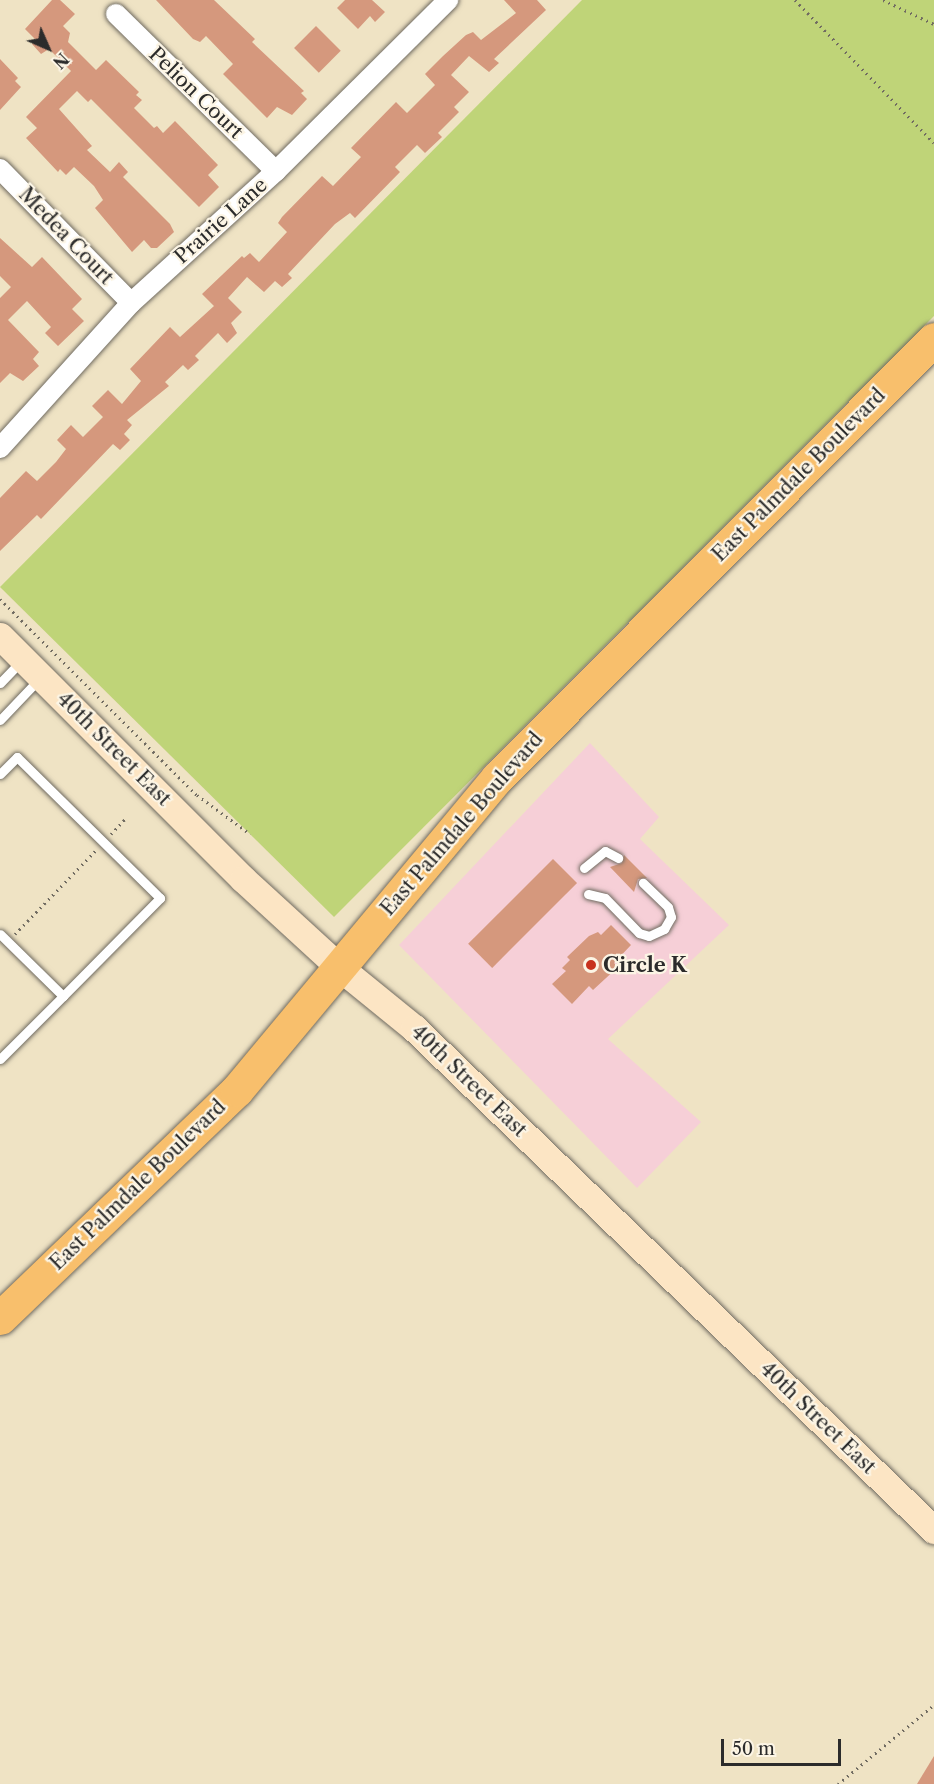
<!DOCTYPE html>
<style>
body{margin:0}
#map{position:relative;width:934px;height:1784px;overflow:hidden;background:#efe3c4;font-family:"Libre Caslon Text",serif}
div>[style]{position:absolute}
.built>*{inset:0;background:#f6cfd7}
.green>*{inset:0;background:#bfd478}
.building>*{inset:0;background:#d5987d;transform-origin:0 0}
.path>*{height:3px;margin-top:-1.5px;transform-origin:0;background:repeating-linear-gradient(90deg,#706b61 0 1.5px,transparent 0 6px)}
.roads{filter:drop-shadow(0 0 2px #706b61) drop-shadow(0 0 2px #706b61)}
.lane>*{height:9px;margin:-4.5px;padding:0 4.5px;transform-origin:4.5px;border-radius:4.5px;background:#fff}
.street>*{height:20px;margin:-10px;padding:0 10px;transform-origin:10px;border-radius:10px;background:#fff}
.secondary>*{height:27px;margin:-13.5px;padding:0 13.5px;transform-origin:13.5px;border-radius:13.5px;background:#fce5c4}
.highway>*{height:33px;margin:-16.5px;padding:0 16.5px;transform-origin:16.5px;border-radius:16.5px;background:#f8bf6c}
.dots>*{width:16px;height:16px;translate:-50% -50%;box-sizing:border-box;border:3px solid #fcf5e5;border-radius:50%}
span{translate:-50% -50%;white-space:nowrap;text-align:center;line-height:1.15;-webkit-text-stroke:4.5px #fcf5e5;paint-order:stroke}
.street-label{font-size:20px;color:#2b2b2b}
.poi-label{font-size:20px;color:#2b2b2b;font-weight:700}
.left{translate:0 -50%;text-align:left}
.north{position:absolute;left:18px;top:18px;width:60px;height:60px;-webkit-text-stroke:4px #fcf5e5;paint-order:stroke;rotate:135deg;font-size:16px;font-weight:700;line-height:24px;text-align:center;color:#2b2b2b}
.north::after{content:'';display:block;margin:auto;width:21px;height:27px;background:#2b2b2b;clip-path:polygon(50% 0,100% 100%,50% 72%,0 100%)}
.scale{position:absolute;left:721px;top:1739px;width:120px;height:27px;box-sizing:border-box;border:3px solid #2b2b2b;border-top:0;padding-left:8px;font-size:18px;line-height:21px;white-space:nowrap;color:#2b2b2b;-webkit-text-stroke:4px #fcf5e5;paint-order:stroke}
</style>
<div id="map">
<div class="built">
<div style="clip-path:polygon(590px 743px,659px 817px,640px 839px,729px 925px,608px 1039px,701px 1122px,637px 1188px,399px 945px)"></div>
</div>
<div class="green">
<div style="clip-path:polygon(582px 0,934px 0,934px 316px,334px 917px,0 587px)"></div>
</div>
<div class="building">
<div style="clip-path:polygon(52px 0,60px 0,75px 14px,63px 26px,70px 33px,68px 42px,96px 70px,106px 60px,139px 92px,136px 95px,142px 100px,134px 108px,154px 128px,157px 126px,163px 133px,175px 121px,218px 165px,208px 175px,219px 187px,199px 207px,91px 99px,88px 102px,77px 91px,59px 109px,92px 146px,87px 150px,110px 172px,119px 162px,128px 172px,123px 177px,170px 224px,174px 232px,157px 248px,151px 248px,144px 240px,132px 252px,95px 208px,103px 200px,94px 186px,74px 167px,66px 175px,60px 169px,58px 172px,26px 138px,37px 128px,26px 117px,71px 71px,49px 49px,41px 54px,32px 44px,36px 40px,25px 29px)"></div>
<div style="clip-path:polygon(156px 0,214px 0,255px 39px,252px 42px,304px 91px,301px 93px,307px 99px,292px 115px,277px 107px,267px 118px,223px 74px,233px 64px,206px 36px,200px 42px,193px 39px)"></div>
<div style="clip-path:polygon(345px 0,372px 0,385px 12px,375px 22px,370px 16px,358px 29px,337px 8px)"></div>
<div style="clip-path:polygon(504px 0,537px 0,546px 10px,494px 59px,499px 63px,489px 72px,469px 56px,451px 75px,469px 92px,454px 107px,459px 112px,438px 133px,442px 137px,425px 153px,417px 145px,395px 167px,400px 172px,355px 218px,350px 213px,335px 224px,288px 274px,292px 278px,282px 287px,275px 281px,264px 292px,247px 277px,228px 298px,242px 312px,231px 323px,237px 333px,227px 343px,218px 333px,195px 356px,199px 360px,188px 370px,183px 365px,165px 382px,169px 386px,127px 420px,132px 425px,124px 434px,130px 440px,120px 450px,113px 444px,41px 519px,37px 515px,0 551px,0 498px,26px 471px,37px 481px,56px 462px,66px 449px,57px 440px,71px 425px,83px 437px,103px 417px,92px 406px,108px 390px,122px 404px,141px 381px,130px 369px,170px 327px,180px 337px,214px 306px,202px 294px,242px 256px,244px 258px,250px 253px,259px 262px,287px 232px,278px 223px,282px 217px,322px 176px,333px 186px,361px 157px,351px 148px,396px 102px,407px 113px,435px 85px,425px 74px,443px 56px,466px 35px,473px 32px,481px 40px,516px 13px)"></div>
<div style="left:316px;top:26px;width:35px;height:31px;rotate:45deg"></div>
<div style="clip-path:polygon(0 59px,18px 78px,15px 81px,21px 87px,0 110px)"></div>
<div style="clip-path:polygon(0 238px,32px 267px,42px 257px,82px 299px,72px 309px,84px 321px,58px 346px,45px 333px,51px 327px,27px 301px,8px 320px,39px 352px,33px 359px,39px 366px,23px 381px,10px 373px,0 383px,0 298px,11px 287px,0 276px)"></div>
<div style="clip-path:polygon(624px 855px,647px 878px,638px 879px,634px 892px,610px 867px,622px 863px)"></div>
<div style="left:553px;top:859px;width:34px;height:120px;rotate:45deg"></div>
<div style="clip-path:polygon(611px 925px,631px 945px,614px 963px,618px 967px,593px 990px,589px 986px,572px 1004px,552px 984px,566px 971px,562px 968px,570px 960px,567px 957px,589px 936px,598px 932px,601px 935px)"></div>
<div style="clip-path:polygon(934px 1756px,934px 1784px,917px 1784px)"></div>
</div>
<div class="path">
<div style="left:795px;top:0;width:199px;rotate:45.8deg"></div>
<div style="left:883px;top:0;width:56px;rotate:25.2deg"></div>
<div style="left:0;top:599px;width:278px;rotate:44.9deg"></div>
<div style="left:197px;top:795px;width:66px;rotate:36.3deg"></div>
<div style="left:111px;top:834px;width:22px;rotate:-47deg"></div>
<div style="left:15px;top:934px;width:117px;rotate:-46deg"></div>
<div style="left:838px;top:1784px;width:124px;rotate:-39.5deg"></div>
</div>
<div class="roads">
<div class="lane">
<div style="left:0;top:683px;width:30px;rotate:-46deg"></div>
<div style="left:0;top:720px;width:58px;rotate:-46.4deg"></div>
<div style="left:0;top:774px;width:24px;rotate:-45deg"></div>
<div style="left:17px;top:757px;width:201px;rotate:44.6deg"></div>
<div style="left:160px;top:898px;width:138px;rotate:134.7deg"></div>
<div style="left:63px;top:996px;width:88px;rotate:-135.5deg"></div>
<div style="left:584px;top:868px;width:27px;rotate:-39deg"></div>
<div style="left:605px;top:851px;width:15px;rotate:28deg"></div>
<div style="left:588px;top:894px;width:17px;rotate:13deg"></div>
<div style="left:605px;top:898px;width:49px;rotate:45.8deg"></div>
<div style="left:639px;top:933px;width:10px;rotate:17deg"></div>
<div style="left:649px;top:936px;width:17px;rotate:-25deg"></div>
<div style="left:664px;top:929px;width:14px;rotate:-60deg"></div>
<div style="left:671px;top:917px;width:10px;rotate:-107deg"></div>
<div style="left:668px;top:907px;width:35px;rotate:-136deg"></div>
<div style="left:0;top:1059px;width:89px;rotate:-45deg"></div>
</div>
<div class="street">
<div style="left:116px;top:14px;width:224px;rotate:44.5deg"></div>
<div style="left:0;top:169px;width:187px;rotate:45.6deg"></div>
<div style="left:0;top:448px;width:195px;rotate:-47.9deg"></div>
<div style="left:131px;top:303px;width:196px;rotate:-42.3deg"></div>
<div style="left:276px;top:171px;width:243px;rotate:-44.8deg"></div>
</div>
<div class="secondary">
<div style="left:0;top:636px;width:344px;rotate:45deg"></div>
<div style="left:243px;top:879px;width:130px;rotate:42.5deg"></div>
<div style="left:339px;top:967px;width:97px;rotate:39.1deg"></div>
<div style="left:414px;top:1028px;width:723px;rotate:43.99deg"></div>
</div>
<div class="highway">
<div style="left:0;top:1318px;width:329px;rotate:-43.9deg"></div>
<div style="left:237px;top:1090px;width:406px;rotate:-50.2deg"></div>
<div style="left:497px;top:778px;width:619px;rotate:-45.13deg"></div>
</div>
</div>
<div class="dots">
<div style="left:591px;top:965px;background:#c8321e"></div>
</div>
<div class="street-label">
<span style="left:196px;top:93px;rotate:44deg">Pelion Court</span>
<span style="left:221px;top:221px;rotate:-42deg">Prairie Lane</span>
<span style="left:66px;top:236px;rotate:46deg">Medea Court</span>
<span style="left:799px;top:475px;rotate:-45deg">East Palmdale Boulevard</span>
<span style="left:114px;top:749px;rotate:45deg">40th Street East</span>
<span style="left:462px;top:824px;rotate:-49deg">East Palmdale Boulevard</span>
<span style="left:469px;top:1081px;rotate:44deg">40th Street East</span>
<span style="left:138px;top:1185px;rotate:-44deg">East Palmdale Boulevard</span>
<span style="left:818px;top:1418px;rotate:44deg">40th Street East</span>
</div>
<div class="poi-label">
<span class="left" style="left:603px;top:965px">Circle K</span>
</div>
<div class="north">N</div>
<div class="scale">50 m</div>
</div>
